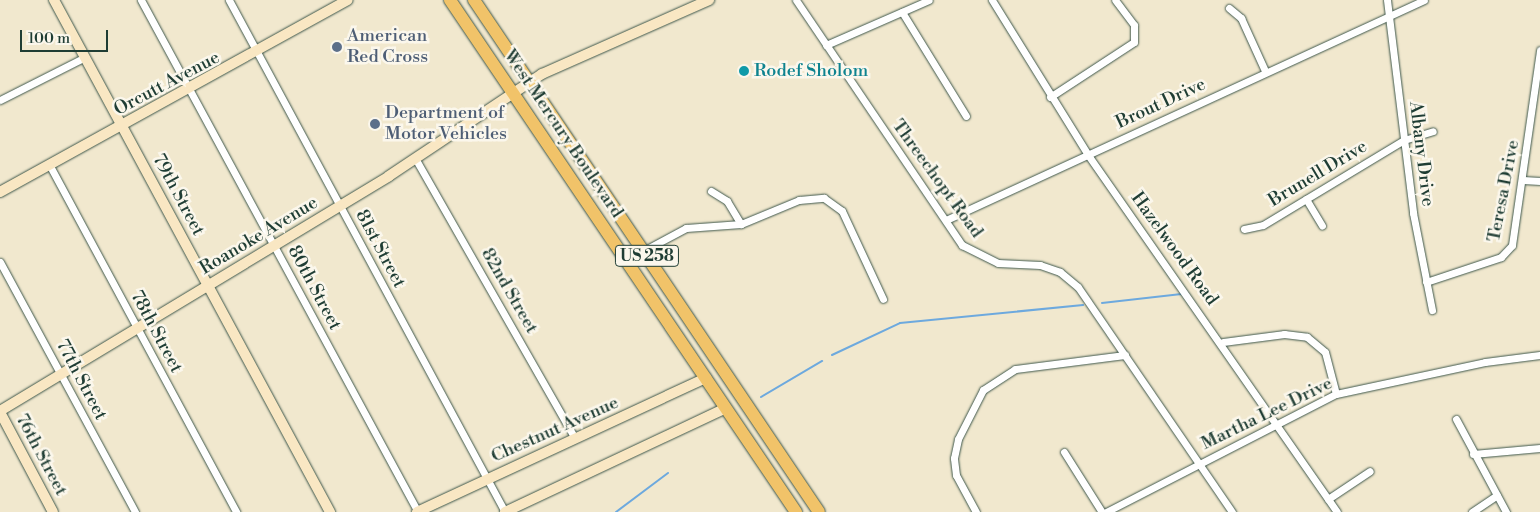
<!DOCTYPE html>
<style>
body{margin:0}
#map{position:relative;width:1540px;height:512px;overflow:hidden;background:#f1e8ce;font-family:"Libre Bodoni",serif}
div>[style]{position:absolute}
.stream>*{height:2px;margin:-1px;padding:0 1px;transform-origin:1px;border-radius:1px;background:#6da9de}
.roads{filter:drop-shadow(0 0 1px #3e574b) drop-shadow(0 0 1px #3e574b)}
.street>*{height:7px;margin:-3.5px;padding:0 3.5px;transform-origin:3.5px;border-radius:3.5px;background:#fff}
.secondary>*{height:10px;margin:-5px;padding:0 5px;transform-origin:5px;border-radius:5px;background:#f9e7c3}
.highway>*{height:12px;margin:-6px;padding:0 6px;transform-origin:6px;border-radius:6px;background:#f1c369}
.dots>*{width:14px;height:14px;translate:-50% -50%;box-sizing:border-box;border:2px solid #fbf7ec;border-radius:50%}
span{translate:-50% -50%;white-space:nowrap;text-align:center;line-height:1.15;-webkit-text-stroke:5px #fbf7ec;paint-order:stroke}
.shield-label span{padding:1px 4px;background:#fbf7ec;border:1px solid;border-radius:4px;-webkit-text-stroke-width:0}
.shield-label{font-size:16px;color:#1f3d34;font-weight:700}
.service-label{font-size:18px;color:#4e5e75}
.left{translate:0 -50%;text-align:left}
.culture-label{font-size:18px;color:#0d838f}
.street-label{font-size:18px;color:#1f3d34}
.scale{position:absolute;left:20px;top:30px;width:88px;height:22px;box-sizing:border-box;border:2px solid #1f3d34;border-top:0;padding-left:6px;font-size:15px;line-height:18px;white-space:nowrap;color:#1f3d34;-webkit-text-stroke:4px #fbf7ec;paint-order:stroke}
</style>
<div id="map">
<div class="stream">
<div style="left:1102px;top:303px;width:80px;rotate:-6.5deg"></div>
<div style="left:832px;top:355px;width:75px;rotate:-25.2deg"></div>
<div style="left:900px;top:323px;width:184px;rotate:-5.6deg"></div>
<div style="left:761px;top:397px;width:71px;rotate:-30.5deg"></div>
<div style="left:616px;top:512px;width:65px;rotate:-36.9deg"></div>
</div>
<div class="roads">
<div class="street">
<div style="left:141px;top:0;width:582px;rotate:61.59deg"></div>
<div style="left:229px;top:0;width:582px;rotate:61.67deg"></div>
<div style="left:796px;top:0;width:296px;rotate:55.9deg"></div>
<div style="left:962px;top:245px;width:40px;rotate:26.6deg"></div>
<div style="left:998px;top:263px;width:42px;rotate:2.7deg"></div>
<div style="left:1040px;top:265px;width:21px;rotate:19deg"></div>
<div style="left:1060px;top:272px;width:23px;rotate:40deg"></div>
<div style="left:1078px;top:287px;width:273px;rotate:55.6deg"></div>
<div style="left:992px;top:0;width:182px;rotate:58.2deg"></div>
<div style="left:1088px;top:155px;width:435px;rotate:55.1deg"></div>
<div style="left:1387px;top:0;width:215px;rotate:83deg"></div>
<div style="left:1413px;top:213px;width:99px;rotate:78.9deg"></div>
<div style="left:1229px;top:8px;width:16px;rotate:40deg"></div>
<div style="left:1241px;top:18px;width:58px;rotate:65.6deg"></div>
<div style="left:902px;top:12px;width:122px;rotate:58.4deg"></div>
<div style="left:826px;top:45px;width:112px;rotate:-23.6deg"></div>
<div style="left:1050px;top:97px;width:100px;rotate:-33.2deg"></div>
<div style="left:1134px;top:42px;width:17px;rotate:-90deg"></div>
<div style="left:1134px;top:25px;width:31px;rotate:-127deg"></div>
<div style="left:0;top:100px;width:95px;rotate:-26.8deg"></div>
<div style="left:415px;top:158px;width:323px;rotate:60.3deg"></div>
<div style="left:50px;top:166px;width:393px;rotate:61.7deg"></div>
<div style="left:1523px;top:180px;width:17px;rotate:3deg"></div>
<div style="left:711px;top:191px;width:19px;rotate:32deg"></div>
<div style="left:727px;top:201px;width:27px;rotate:59deg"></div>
<div style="left:1306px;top:199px;width:31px;rotate:59deg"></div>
<div style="left:946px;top:220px;width:526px;rotate:-24.71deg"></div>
<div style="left:1244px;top:229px;width:19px;rotate:-12deg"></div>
<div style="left:1263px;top:225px;width:165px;rotate:-31.1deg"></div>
<div style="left:1404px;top:140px;width:30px;rotate:-17deg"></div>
<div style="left:643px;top:251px;width:49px;rotate:-28.1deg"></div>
<div style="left:686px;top:228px;width:55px;rotate:-4.2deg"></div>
<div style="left:741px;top:224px;width:63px;rotate:-22.5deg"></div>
<div style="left:799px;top:200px;width:25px;rotate:-5deg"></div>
<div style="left:824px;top:198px;width:22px;rotate:36deg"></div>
<div style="left:842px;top:211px;width:97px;rotate:65deg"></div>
<div style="left:0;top:262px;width:284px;rotate:61.6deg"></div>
<div style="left:1426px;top:282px;width:79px;rotate:-18.4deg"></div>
<div style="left:1501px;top:257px;width:16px;rotate:-47deg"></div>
<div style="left:1512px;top:245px;width:197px;rotate:-81.8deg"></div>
<div style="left:1223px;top:342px;width:62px;rotate:-7.5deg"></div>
<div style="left:1284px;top:334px;width:23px;rotate:7deg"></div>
<div style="left:1307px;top:337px;width:23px;rotate:40deg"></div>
<div style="left:1325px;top:352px;width:43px;rotate:75.3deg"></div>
<div style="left:1456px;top:419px;width:106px;rotate:61.7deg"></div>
<div style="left:1064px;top:452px;width:71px;rotate:57.7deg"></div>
<div style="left:1473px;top:454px;width:67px;rotate:-5.1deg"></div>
<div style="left:1328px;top:499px;width:50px;rotate:-33.7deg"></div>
<div style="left:976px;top:512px;width:42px;rotate:-118.4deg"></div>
<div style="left:956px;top:475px;width:17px;rotate:-97deg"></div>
<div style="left:954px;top:458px;width:19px;rotate:-78deg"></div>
<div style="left:958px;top:439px;width:55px;rotate:-63deg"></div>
<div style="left:983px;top:390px;width:38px;rotate:-33deg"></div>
<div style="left:1015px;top:369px;width:111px;rotate:-7.3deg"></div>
<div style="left:1106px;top:512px;width:259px;rotate:-27.2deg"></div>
<div style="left:1336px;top:394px;width:152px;rotate:-12.1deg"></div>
<div style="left:1485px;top:362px;width:55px;rotate:-7.3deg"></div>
<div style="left:1472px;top:512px;width:30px;rotate:-34deg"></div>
</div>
<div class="secondary">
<div style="left:54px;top:0;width:582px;rotate:61.67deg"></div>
<div style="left:0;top:192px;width:397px;rotate:-28.9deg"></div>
<div style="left:0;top:411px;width:454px;rotate:-31.1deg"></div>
<div style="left:389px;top:176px;width:184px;rotate:-33.7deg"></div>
<div style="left:542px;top:74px;width:183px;rotate:-23.9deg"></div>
<div style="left:0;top:412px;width:113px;rotate:62.1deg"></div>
<div style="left:417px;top:512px;width:319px;rotate:-24.9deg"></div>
<div style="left:505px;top:512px;width:244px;rotate:-25.2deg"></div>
</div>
<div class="highway">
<div style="left:450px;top:0;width:618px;rotate:55.95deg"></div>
<div style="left:474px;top:0;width:617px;rotate:56.03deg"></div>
</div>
</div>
<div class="dots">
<div style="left:337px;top:47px;background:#5c6f8a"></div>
<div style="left:744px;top:71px;background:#0f9aa8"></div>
<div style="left:375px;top:124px;background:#5c6f8a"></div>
</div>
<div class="shield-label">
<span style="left:647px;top:256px">US 258</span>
</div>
<div class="service-label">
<span class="left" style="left:347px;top:47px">American<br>Red Cross</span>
<span class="left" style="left:385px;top:124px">Department of<br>Motor Vehicles</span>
</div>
<div class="culture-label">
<span class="left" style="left:754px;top:71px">Rodef Sholom</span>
</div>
<div class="street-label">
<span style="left:167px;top:84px;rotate:-28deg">Orcutt Avenue</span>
<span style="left:1161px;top:104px;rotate:-25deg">Brout Drive</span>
<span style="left:563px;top:134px;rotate:56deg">West Mercury Boulevard</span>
<span style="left:1421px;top:154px;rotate:83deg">Albany Drive</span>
<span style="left:1318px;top:174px;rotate:-31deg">Brunell Drive</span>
<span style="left:937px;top:179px;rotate:54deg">Threechopt Road</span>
<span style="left:1504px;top:191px;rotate:-79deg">Teresa Drive</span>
<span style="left:178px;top:195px;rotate:62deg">79th Street</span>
<span style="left:259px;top:236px;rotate:-31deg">Roanoke Avenue</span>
<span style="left:380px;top:249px;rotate:62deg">81st Street</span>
<span style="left:1174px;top:249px;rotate:54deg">Hazelwood Road</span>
<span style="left:314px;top:288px;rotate:62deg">80th Street</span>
<span style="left:509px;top:291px;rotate:60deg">82nd Street</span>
<span style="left:156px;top:332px;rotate:62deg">78th Street</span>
<span style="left:81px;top:380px;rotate:62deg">77th Street</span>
<span style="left:1267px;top:414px;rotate:-26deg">Martha Lee Drive</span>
<span style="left:555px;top:430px;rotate:-24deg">Chestnut Avenue</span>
<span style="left:41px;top:455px;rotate:62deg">76th Street</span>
</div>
<div class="scale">100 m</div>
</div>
